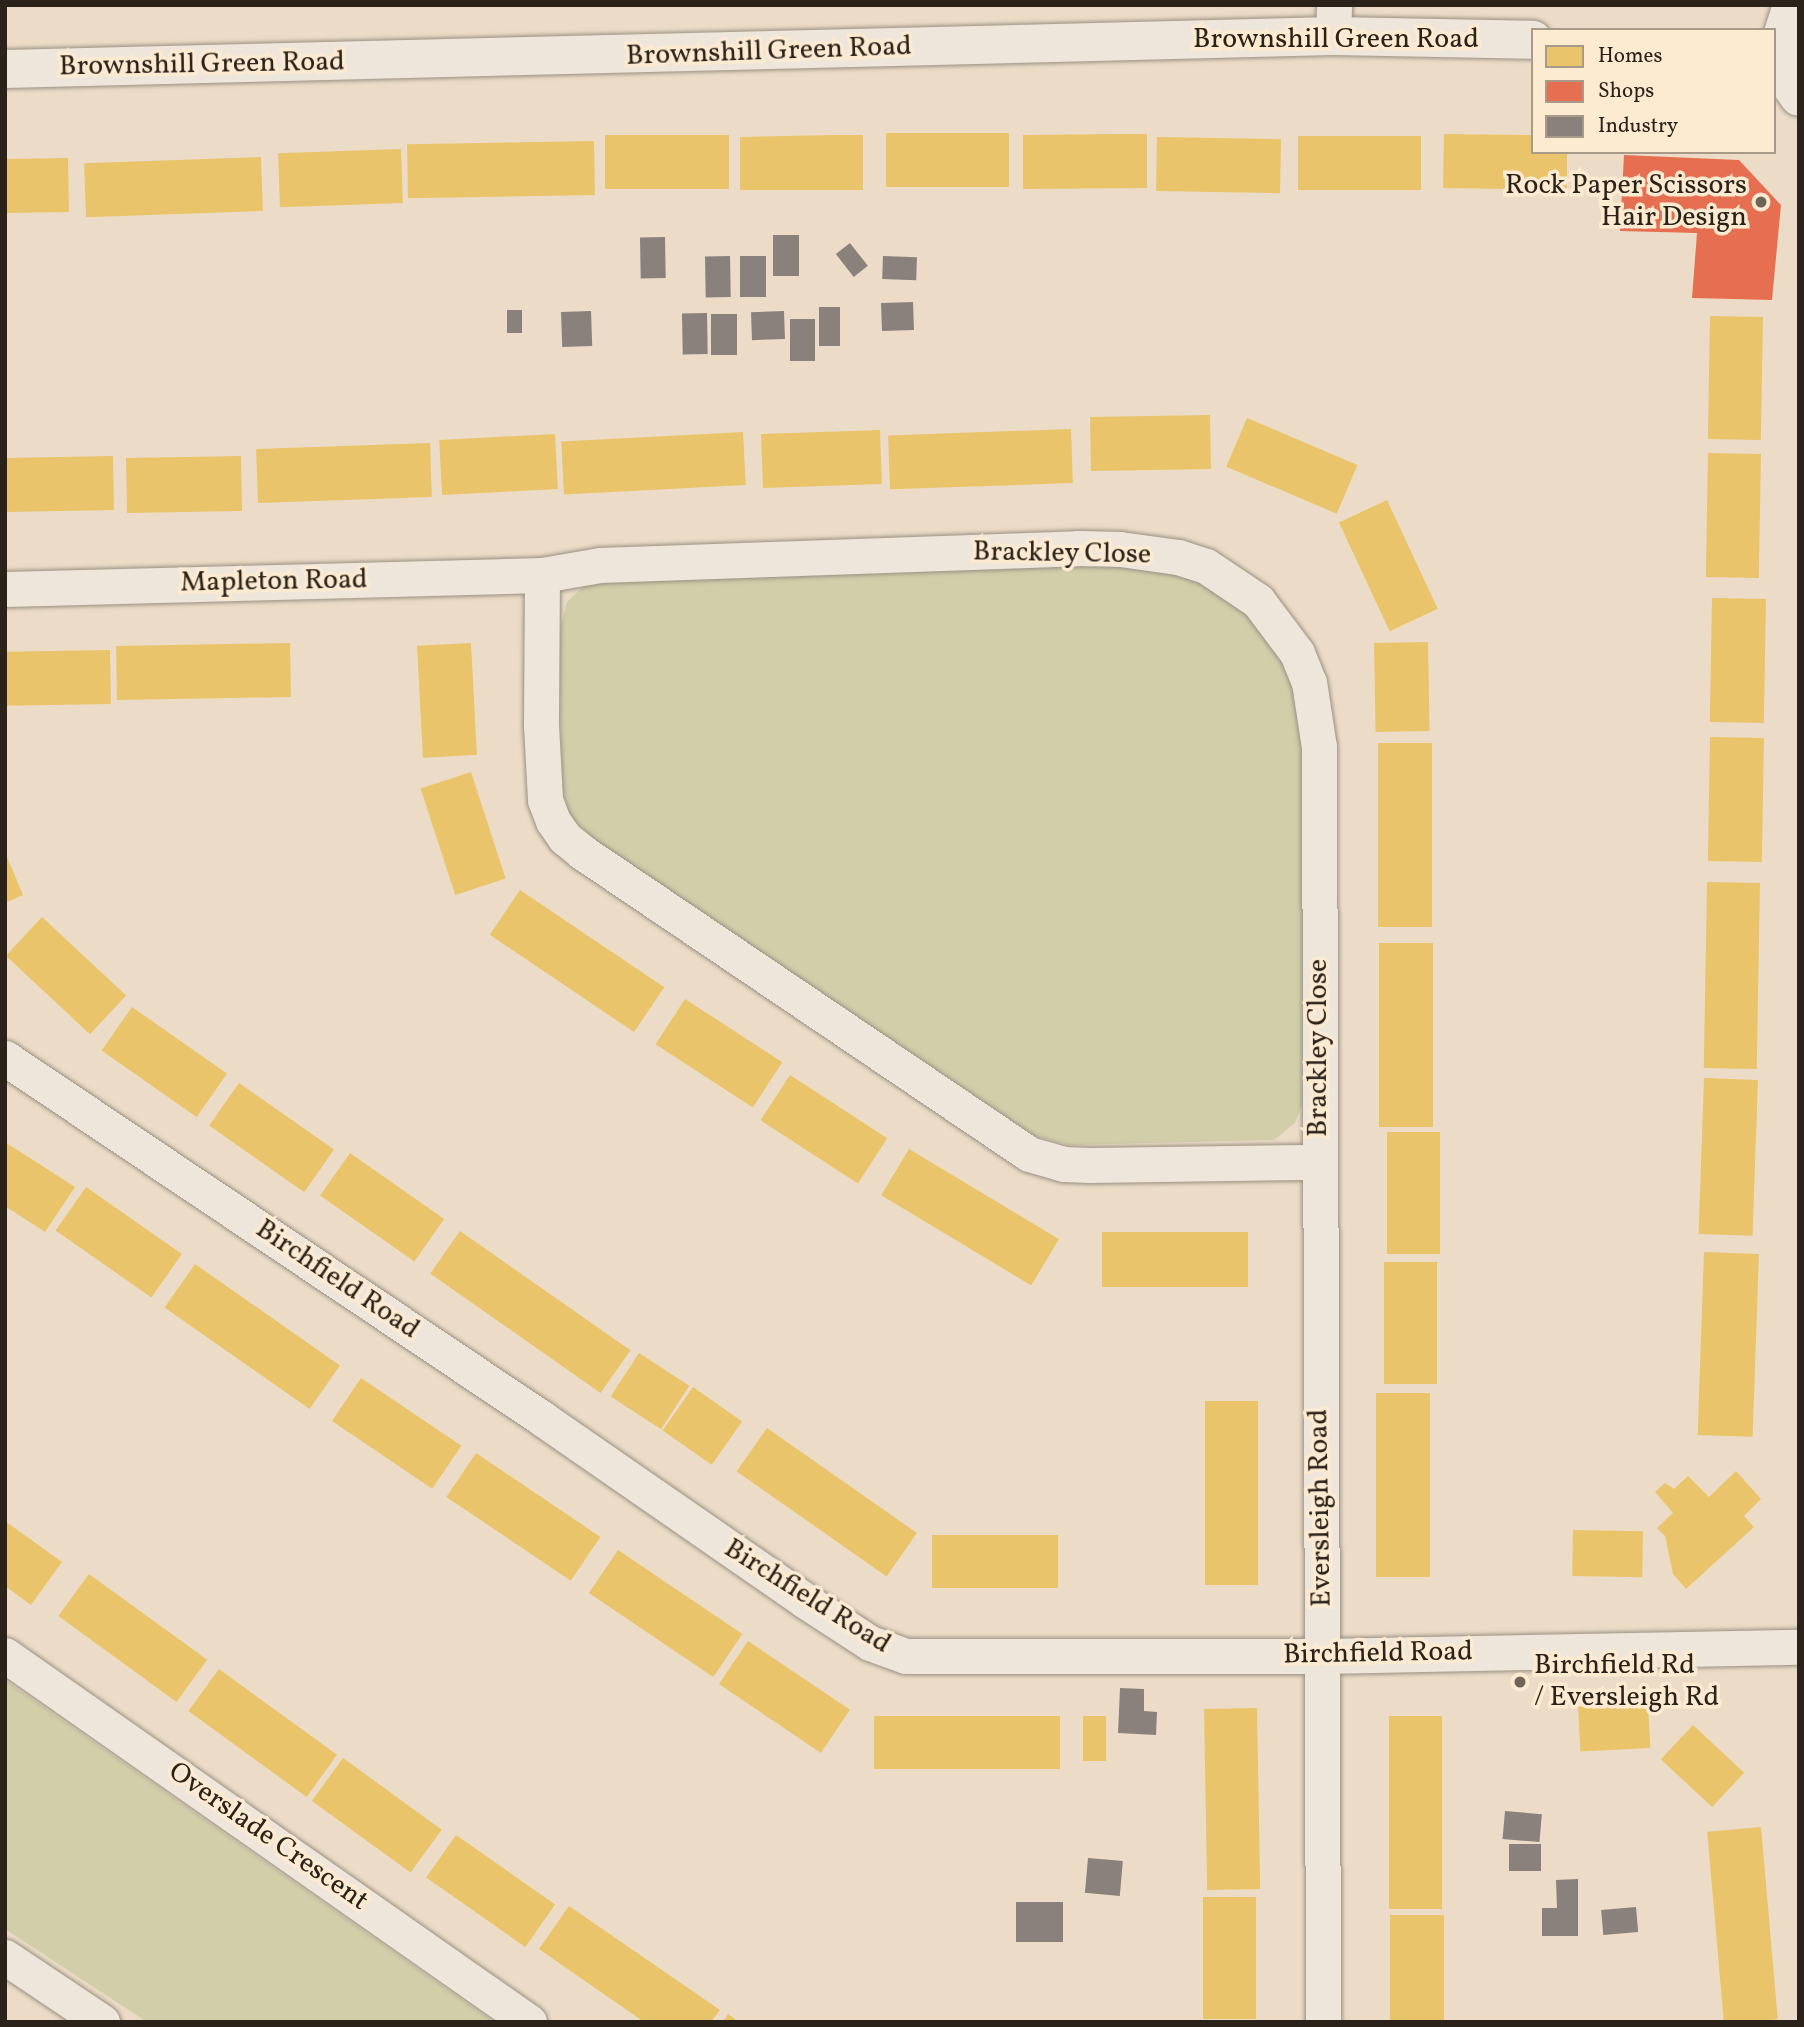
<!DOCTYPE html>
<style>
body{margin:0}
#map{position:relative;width:1804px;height:2027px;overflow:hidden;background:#ecdcc7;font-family:Vollkorn,serif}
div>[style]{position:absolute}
.green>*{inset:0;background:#d2cea9}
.homes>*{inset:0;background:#e9c46a;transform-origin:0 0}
.shops>*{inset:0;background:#e76f51}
.industry>*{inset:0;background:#8a817c;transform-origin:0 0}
.roads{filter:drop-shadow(0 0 2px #9a9083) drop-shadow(0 0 2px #9a9083)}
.minor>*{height:35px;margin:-17.5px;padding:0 17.5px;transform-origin:17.5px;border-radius:17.5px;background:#eee6db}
.tertiary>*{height:38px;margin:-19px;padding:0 19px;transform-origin:19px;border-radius:19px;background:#eee6db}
.dots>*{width:19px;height:19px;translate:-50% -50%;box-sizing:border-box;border:4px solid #fcead1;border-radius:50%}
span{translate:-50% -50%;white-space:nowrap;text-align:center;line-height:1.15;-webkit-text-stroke:7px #fcead1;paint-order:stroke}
.street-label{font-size:28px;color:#2b231a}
.poi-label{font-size:28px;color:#2b231a}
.right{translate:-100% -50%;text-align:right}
.left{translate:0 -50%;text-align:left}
.frame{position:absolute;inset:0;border:7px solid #2b231a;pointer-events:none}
.legend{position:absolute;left:1531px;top:28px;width:245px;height:126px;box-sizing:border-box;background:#fcead1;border:2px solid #a89a88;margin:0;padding:9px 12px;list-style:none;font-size:21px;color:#2b231a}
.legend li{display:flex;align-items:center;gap:14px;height:35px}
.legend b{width:35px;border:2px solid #a89a88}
</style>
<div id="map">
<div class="green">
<div style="clip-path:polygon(1125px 564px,1146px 565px,1193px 578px,1252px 616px,1279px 652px,1303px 716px,1304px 1100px,1295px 1123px,1274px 1140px,1069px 1145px,1035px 1136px,592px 838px,570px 817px,562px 788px,559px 633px,567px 602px,587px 583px,602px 579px)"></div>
<div style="clip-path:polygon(5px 1680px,104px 1749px,494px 2022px,147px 2022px,5px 1929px)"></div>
</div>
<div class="homes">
<div style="left:1009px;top:133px;width:54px;height:123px;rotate:90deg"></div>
<div style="clip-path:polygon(1117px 134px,1147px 134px,1147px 188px,1023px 189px,1023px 135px)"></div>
<div style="clip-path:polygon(1444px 134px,1533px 135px,1533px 152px,1567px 152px,1567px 190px,1443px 188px)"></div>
<div style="left:729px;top:135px;width:54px;height:124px;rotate:90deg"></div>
<div style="clip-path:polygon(834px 135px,863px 135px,863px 190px,740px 190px,740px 137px)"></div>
<div style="left:1298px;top:136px;width:123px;height:54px"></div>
<div style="left:1157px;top:137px;width:124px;height:54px;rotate:1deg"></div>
<div style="left:594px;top:141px;width:54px;height:187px;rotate:89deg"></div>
<div style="left:401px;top:149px;width:54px;height:123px;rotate:88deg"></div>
<div style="left:261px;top:157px;width:54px;height:177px;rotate:88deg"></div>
<div style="left:68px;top:158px;width:54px;height:63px;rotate:89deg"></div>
<div style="left:1710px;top:316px;width:53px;height:123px;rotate:1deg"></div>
<div style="left:1210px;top:415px;width:54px;height:120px;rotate:89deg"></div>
<div style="left:1247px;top:418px;width:120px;height:53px;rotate:23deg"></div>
<div style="left:1071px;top:429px;width:54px;height:183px;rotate:88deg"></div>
<div style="left:880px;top:430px;width:54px;height:119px;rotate:88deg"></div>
<div style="left:743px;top:432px;width:53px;height:182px;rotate:87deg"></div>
<div style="left:555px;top:434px;width:55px;height:116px;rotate:87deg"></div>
<div style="left:430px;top:443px;width:54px;height:174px;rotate:88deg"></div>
<div style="left:1708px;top:453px;width:53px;height:124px;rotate:1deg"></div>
<div style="left:113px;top:456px;width:54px;height:108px;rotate:89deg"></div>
<div style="left:241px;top:456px;width:55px;height:115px;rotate:89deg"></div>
<div style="left:1387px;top:500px;width:120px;height:53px;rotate:65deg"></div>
<div style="left:1712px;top:598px;width:54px;height:124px;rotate:1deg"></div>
<div style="left:1428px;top:642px;width:89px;height:54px;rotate:89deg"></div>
<div style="left:290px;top:643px;width:54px;height:174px;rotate:89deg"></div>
<div style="left:471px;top:643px;width:112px;height:54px;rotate:87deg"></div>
<div style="left:110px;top:650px;width:54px;height:105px;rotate:89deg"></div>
<div style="left:1710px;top:737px;width:54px;height:124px;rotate:1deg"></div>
<div style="left:1432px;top:743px;width:184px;height:54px;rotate:90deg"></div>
<div style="left:471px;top:772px;width:112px;height:53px;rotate:72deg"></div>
<div style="clip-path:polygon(5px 852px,23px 895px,5px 903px)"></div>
<div style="left:1707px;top:882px;width:53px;height:186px;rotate:1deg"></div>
<div style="left:520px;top:890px;width:174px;height:54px;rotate:34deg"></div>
<div style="left:42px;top:917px;width:115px;height:53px;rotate:43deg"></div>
<div style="left:1379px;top:943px;width:54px;height:184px"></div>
<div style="left:685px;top:999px;width:116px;height:54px;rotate:33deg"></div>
<div style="left:132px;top:1007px;width:116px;height:53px;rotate:35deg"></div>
<div style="left:790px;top:1075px;width:116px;height:54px;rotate:33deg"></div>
<div style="left:1704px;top:1078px;width:54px;height:156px;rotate:2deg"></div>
<div style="left:239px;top:1083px;width:116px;height:52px;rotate:35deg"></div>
<div style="left:1440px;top:1132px;width:122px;height:53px;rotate:90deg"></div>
<div style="clip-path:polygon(5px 1142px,75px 1187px,45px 1232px,5px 1206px)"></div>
<div style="left:909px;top:1149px;width:175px;height:54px;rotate:31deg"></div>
<div style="left:350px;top:1153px;width:115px;height:52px;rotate:35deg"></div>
<div style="left:86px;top:1187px;width:117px;height:53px;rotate:35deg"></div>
<div style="left:460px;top:1231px;width:208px;height:52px;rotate:35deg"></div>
<div style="left:1102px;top:1232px;width:146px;height:55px"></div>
<div style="left:1704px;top:1252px;width:55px;height:183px;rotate:2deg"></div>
<div style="left:1384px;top:1262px;width:53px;height:122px"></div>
<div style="left:195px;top:1264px;width:177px;height:53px;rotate:35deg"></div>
<div style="left:639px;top:1353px;width:60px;height:52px;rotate:33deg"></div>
<div style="left:361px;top:1378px;width:121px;height:52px;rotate:34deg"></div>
<div style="left:693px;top:1387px;width:60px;height:53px;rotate:35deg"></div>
<div style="left:1430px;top:1393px;width:184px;height:54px;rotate:90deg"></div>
<div style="left:1205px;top:1401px;width:53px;height:184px"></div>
<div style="left:767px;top:1428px;width:183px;height:53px;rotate:35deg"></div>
<div style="left:476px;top:1453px;width:150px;height:53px;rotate:34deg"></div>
<div style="clip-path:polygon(1736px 1471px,1761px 1499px,1744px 1516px,1754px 1527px,1686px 1589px,1673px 1574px,1665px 1536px,1657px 1528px,1673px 1513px,1655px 1492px,1665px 1483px,1674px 1489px,1688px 1476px,1709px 1497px)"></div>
<div style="clip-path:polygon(5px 1521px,62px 1562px,31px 1605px,5px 1586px)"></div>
<div style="left:1573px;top:1530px;width:70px;height:46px;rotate:1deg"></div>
<div style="left:1058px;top:1535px;width:53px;height:126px;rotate:90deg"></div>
<div style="left:618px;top:1550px;width:150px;height:52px;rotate:34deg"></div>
<div style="left:89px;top:1574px;width:146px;height:52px;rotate:36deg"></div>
<div style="left:748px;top:1641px;width:123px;height:52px;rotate:34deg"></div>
<div style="left:219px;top:1669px;width:146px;height:52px;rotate:36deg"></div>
<div style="left:1648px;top:1703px;width:45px;height:70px;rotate:87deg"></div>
<div style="left:1257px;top:1708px;width:181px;height:53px;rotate:89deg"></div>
<div style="left:1060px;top:1716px;width:53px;height:186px;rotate:90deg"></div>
<div style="left:1083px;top:1716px;width:23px;height:45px"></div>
<div style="left:1442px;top:1716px;width:193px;height:53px;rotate:90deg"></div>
<div style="left:1693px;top:1725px;width:70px;height:47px;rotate:43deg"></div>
<div style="left:343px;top:1758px;width:122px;height:53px;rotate:36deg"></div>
<div style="left:1761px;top:1827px;width:193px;height:54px;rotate:85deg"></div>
<div style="left:456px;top:1835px;width:121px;height:52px;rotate:35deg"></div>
<div style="left:1203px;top:1897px;width:53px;height:122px"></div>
<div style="clip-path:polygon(569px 1906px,720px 2010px,711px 2022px,644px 2022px,539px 1949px)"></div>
<div style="left:1390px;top:1915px;width:54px;height:107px"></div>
<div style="clip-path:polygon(728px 2014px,739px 2022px,723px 2022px)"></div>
</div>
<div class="shops">
<div style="clip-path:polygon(1624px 155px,1739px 160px,1781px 205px,1772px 300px,1692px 298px,1697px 233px,1620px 231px)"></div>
</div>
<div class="industry">
<div style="left:773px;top:235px;width:26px;height:41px"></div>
<div style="left:665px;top:237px;width:41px;height:25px;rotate:89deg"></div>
<div style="left:850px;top:243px;width:29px;height:18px;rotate:52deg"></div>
<div style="left:730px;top:256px;width:41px;height:25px;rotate:89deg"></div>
<div style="left:766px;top:256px;width:41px;height:26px;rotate:90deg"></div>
<div style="left:883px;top:256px;width:34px;height:23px;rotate:2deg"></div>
<div style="left:913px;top:302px;width:28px;height:32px;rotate:88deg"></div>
<div style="left:819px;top:307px;width:21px;height:39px"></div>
<div style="left:507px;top:310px;width:15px;height:23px"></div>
<div style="left:591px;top:311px;width:35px;height:30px;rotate:88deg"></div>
<div style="left:784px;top:311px;width:28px;height:33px;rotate:88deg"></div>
<div style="left:707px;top:313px;width:41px;height:25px;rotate:89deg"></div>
<div style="left:737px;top:314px;width:41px;height:26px;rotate:90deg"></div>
<div style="left:790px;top:319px;width:25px;height:42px"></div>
<div style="clip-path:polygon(1120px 1688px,1144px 1689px,1144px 1711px,1157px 1712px,1156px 1735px,1118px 1733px)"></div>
<div style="left:1505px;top:1811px;width:37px;height:28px;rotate:5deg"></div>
<div style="left:1509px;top:1844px;width:32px;height:27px"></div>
<div style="left:1088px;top:1858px;width:35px;height:35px;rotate:5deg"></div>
<div style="clip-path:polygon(1578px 1879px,1578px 1936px,1542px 1936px,1542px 1908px,1557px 1908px,1556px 1880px)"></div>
<div style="left:1016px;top:1902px;width:47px;height:40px"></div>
<div style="left:1636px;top:1907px;width:25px;height:35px;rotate:85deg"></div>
</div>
<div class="roads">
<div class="minor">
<div style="left:1333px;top:36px;width:31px;rotate:-88deg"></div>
<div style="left:542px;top:575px;width:150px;rotate:90.4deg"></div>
<div style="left:541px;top:725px;width:75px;rotate:86.9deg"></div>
<div style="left:545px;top:800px;width:22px;rotate:69deg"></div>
<div style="left:553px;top:821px;width:21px;rotate:55deg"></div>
<div style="left:565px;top:838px;width:22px;rotate:39deg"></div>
<div style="left:582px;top:852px;width:539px;rotate:34.04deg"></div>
<div style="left:1029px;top:1154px;width:36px;rotate:16deg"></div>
<div style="left:1064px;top:1164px;width:26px;rotate:2deg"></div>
<div style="left:1090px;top:1165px;width:229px;rotate:-0.8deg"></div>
<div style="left:5px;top:589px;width:537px;rotate:-1.49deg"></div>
<div style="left:542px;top:575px;width:59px;rotate:-9.8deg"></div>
<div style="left:600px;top:565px;width:478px;rotate:-2deg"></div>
<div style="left:1078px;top:548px;width:42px;rotate:1.4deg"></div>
<div style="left:1120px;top:549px;width:59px;rotate:7.9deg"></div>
<div style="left:1178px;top:557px;width:29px;rotate:18deg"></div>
<div style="left:1206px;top:566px;width:63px;rotate:33.9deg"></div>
<div style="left:1258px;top:601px;width:65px;rotate:53.1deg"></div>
<div style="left:1297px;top:653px;width:31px;rotate:68deg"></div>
<div style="left:1309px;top:682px;width:66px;rotate:81.3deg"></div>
<div style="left:1319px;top:747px;width:1275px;rotate:89.82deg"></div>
<div style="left:5px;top:1058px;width:648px;rotate:33.86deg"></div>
<div style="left:543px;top:1419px;width:318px;rotate:34.7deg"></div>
<div style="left:804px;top:1600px;width:79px;rotate:33.1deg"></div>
<div style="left:870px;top:1643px;width:38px;rotate:20deg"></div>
<div style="left:906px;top:1656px;width:417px"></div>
<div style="left:1323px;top:1656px;width:476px;rotate:-1.1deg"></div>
<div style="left:5px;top:1655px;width:640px;rotate:35.01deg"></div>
<div style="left:5px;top:1957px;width:117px;rotate:33.8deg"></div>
</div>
<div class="tertiary">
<div style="left:1792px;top:5px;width:43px;rotate:107.6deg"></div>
<div style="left:1779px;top:46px;width:32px;rotate:79deg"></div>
<div style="left:1785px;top:77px;width:24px;rotate:55deg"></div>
<div style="left:5px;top:69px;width:1328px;rotate:-1.42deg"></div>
<div style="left:1333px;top:36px;width:200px;rotate:1.1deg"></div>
</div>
</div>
<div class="dots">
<div style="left:1761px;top:202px;background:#6f6457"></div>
<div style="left:1520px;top:1682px;background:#6f6457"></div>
</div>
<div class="street-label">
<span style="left:1336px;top:40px">Brownshill Green Road</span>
<span style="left:769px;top:52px;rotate:-2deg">Brownshill Green Road</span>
<span style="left:202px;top:65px;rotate:-1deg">Brownshill Green Road</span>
<span style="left:1062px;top:554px;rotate:1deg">Brackley Close</span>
<span style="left:274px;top:582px;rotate:-1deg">Mapleton Road</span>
<span style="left:1319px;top:1048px;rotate:-90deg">Brackley Close</span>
<span style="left:337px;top:1280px;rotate:34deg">Birchfield Road</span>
<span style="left:1321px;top:1508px;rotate:-91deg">Eversleigh Road</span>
<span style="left:807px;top:1597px;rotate:32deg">Birchfield Road</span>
<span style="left:1378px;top:1654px;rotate:-1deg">Birchfield Road</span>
<span style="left:268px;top:1837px;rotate:35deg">Overslade Crescent</span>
</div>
<div class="poi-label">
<span class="right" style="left:1747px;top:202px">Rock Paper Scissors<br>Hair Design</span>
<span class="left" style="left:1534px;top:1682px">Birchfield Rd<br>/ Eversleigh Rd</span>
</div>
<div class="frame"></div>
<ul class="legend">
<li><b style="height:19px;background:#e9c46a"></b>Homes</li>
<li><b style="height:19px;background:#e76f51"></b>Shops</li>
<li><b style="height:19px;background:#8a817c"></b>Industry</li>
</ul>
</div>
